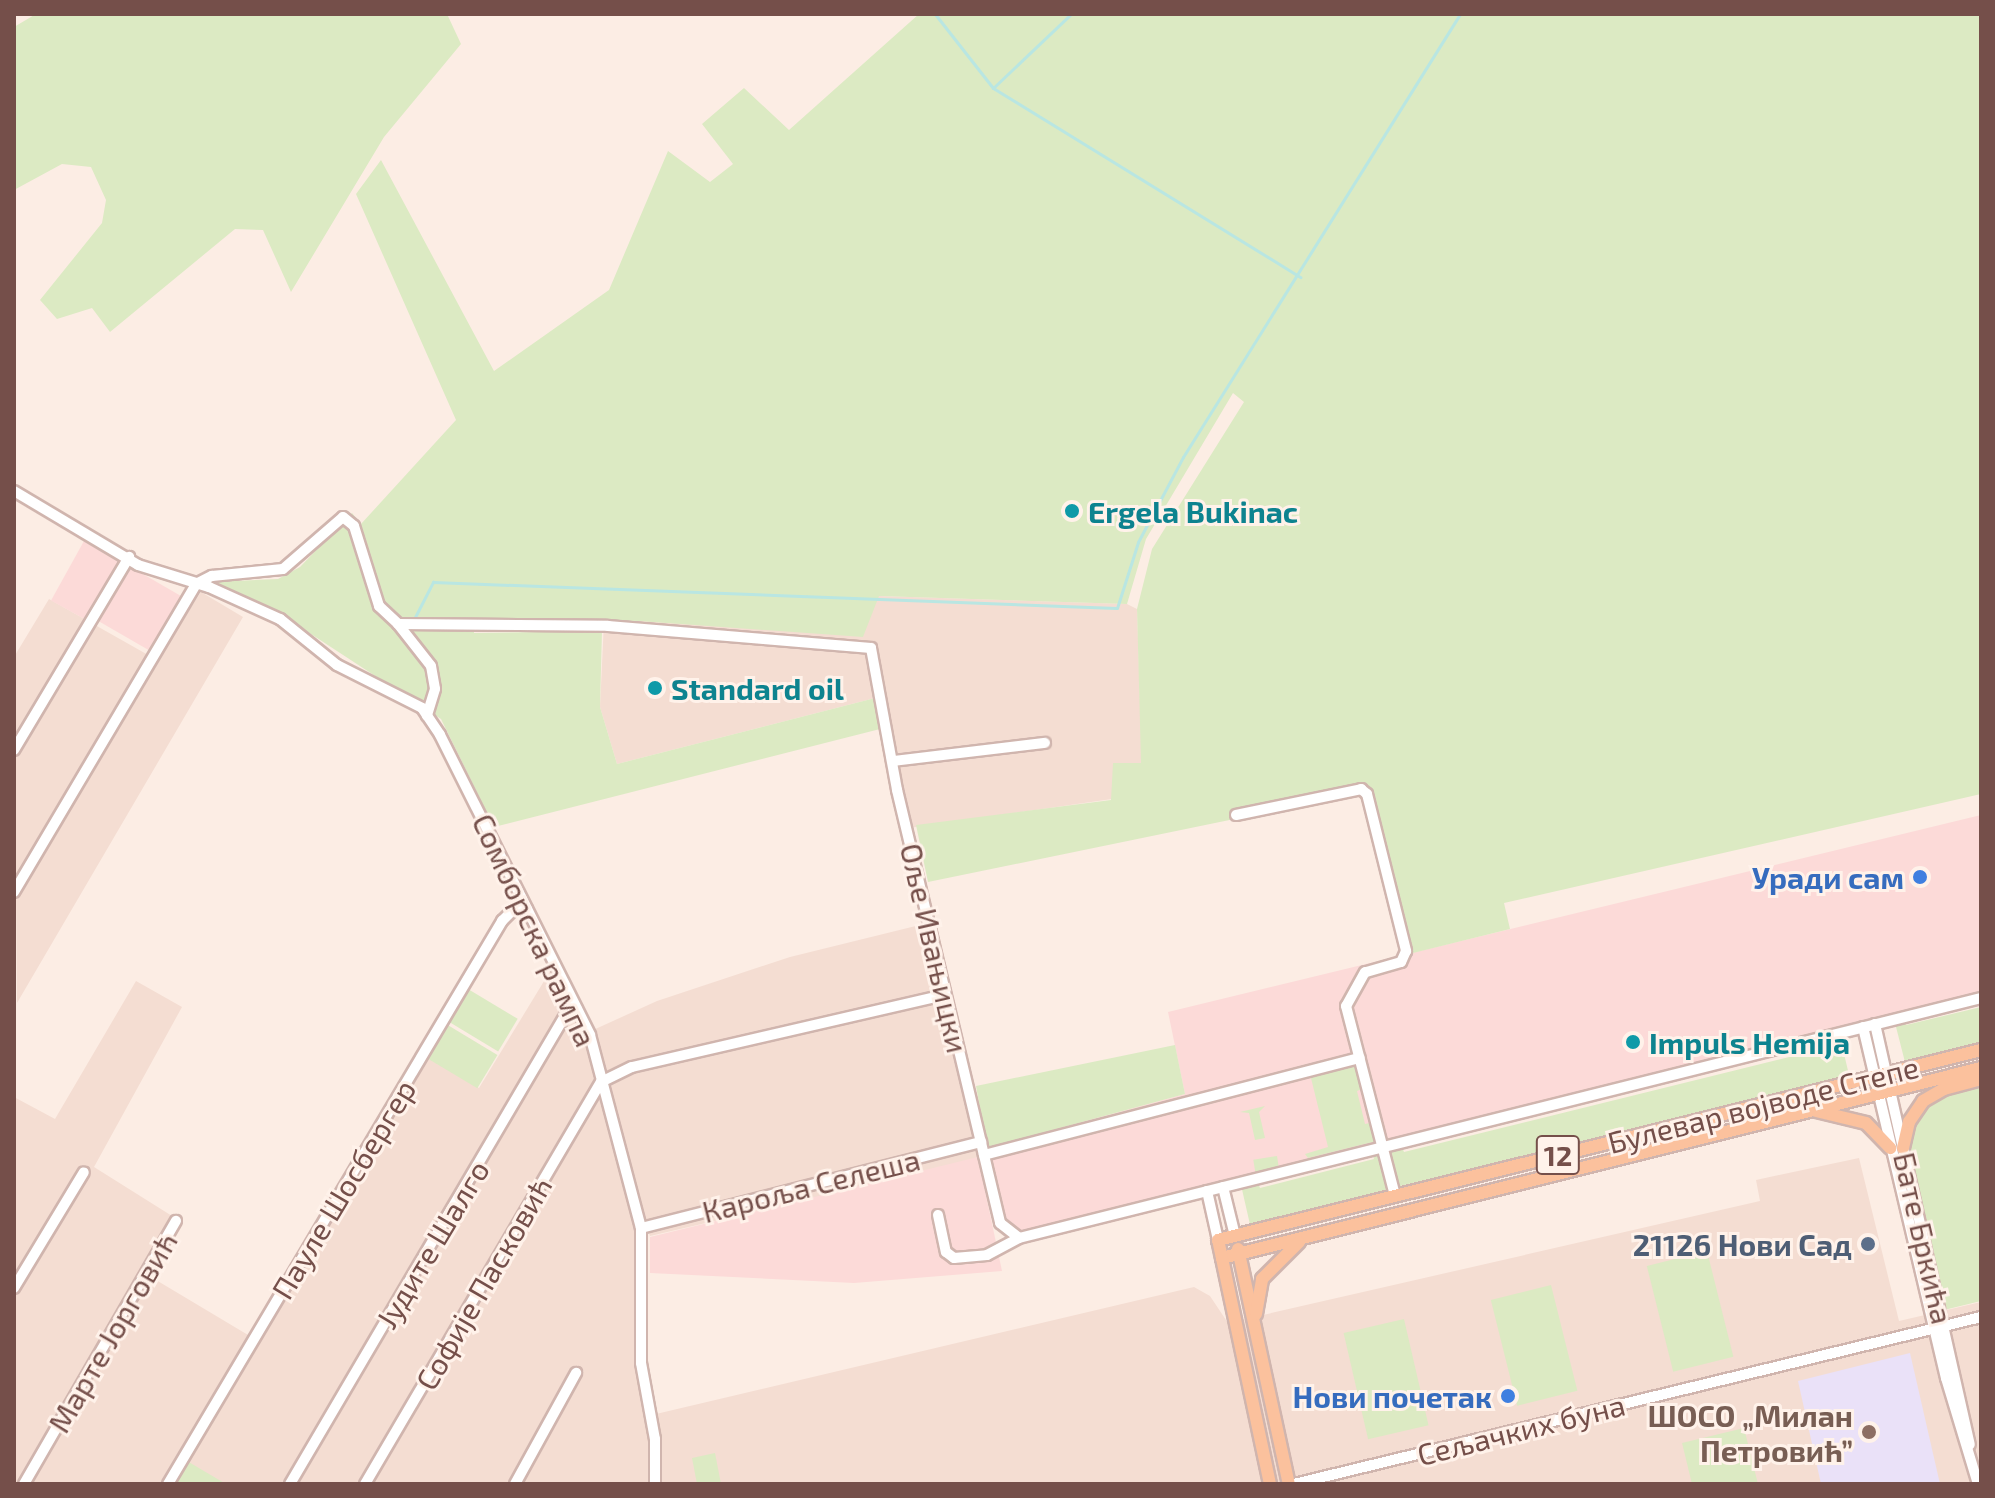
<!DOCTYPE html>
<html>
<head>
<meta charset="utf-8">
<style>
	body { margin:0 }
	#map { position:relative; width:1995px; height:1498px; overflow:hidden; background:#fcede4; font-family:"Exo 2",sans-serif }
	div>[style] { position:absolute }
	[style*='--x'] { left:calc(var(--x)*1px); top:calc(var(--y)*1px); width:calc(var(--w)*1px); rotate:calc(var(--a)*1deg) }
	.residential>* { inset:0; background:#f4ddd2 }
	.commercial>* { inset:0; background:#fcdad8; transform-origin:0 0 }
	.education>* { inset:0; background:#eae1f8 }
	.green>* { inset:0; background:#dceac3; transform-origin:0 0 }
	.stream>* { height:3px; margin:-1.5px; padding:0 1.5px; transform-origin:1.5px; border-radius:1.5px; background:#b9e6e2 }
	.roads { filter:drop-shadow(2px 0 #d0b5ae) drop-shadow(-2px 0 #d0b5ae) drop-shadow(0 2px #d0b5ae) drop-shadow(0 -2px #d0b5ae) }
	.minor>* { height:10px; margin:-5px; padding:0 5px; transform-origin:5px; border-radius:5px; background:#fff }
	.major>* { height:12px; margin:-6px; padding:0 6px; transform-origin:6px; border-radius:6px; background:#fbc19d }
	.dots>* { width:22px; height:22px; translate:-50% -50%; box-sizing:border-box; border:4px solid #fff2ea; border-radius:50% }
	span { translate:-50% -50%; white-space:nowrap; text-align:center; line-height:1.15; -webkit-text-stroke:6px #fff2ea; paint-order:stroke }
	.shield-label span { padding:2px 6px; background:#fff2ea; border:2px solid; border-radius:6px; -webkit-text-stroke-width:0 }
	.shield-label { font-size:28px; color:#754f4a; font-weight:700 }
	.culture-label { font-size:30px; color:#0d838f; font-weight:700 }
	.left { translate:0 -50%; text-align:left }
	.shop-label { font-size:30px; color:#366cbe; font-weight:700 }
	.right { translate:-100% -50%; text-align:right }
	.street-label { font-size:30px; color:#754f4a }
	.service-label { font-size:30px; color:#4e5e75; font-weight:700 }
	.education-label { font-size:30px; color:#785e54; font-weight:700 }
	.frame { position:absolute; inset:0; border:16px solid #754f4a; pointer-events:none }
</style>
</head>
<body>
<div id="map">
	<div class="residential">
		<i style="clip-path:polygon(201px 592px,243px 617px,17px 1003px,14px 657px,49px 599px,157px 660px)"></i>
		<i style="clip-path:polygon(878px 596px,1127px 604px,1137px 609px,1142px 763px,1112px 799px,902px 829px,879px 697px,617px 764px,600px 707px,604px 621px)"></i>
		<i style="clip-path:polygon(936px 921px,989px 1157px,650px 1236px,591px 1031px,657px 1001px,790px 957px)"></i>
		<i style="clip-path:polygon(552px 968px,584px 1026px,636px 1224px,635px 1363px,650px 1441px,650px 1484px,14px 1484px,14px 1097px,55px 1119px,136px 981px,182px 1007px,94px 1167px,180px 1221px,151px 1277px,258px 1341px,426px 1056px,479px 1088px)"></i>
		<i style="clip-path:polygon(1859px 1158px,1899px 1321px,1981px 1302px,1981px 1484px,661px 1484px,656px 1414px,1194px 1287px,1210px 1296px,1228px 1323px,1760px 1201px,1756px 1180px)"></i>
	</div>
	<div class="commercial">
		<i style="left:84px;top:541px;width:43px;height:68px;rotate:29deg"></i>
		<i style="left:129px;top:566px;width:61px;height:63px;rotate:30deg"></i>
		<i style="clip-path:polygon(1981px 815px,1981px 995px,1007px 1238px,987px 1148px,1185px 1094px,1168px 1012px)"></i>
		<i style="clip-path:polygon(978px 1157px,1002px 1271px,854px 1283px,650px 1273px,650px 1237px)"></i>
	</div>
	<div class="education">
		<i style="clip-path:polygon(1910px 1353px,1940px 1484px,1821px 1484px,1798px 1381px)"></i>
	</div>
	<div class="green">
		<i style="clip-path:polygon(36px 14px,447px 14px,461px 44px,384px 137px,291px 292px,263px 230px,235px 229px,110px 332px,92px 308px,57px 319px,40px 300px,102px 223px,106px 200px,91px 167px,62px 164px,14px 190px,14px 27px)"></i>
		<i style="clip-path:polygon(919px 14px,1981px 14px,1981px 794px,1504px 903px,1510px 929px,1409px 954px,1370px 791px,928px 882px,916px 825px,1111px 800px,1113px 763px,1141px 763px,1137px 609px,1152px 549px,1244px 402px,1233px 393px,1146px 539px,1127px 604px,879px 596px,863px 637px,639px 621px,473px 618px,474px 633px,602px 631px,600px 707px,617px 764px,879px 697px,884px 728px,494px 827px,441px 719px,288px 619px,212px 582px,278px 579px,300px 567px,352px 513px,361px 524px,456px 420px,356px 194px,381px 160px,494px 371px,609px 290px,668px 151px,710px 182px,733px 164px,702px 124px,744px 88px,789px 130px)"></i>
		<i style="left:468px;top:989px;width:58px;height:38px;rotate:31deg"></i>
		<i style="clip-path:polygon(1981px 1007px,1981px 1047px,1906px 1066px,1895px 1023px,1904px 1020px,1906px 1025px)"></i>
		<i style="left:446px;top:1024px;width:60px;height:39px;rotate:31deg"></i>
		<i style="clip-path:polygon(1840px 1037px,1850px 1079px,1396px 1187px,1386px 1150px,1401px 1145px,1404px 1152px,1834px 1046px,1832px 1038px)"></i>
		<i style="clip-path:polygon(1175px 1045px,1185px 1094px,987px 1148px,976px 1086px)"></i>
		<i style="clip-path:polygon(1357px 1065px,1365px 1088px,1357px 1091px,1365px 1124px,1374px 1122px,1377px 1141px,1308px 1158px,1305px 1154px,1328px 1147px,1310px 1074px)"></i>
		<i style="clip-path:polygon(1981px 1084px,1981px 1301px,1944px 1310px,1906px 1147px,1927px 1104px)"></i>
		<i style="clip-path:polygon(1265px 1106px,1259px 1112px,1265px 1138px,1255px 1140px,1249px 1113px,1240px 1112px)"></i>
		<i style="clip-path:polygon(1378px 1151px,1388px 1187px,1384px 1196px,1251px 1229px,1241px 1185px,1257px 1181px,1260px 1188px,1374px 1159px,1372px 1152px)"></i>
		<i style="left:1277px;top:1156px;width:13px;height:24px;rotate:81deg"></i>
		<i style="left:1707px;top:1251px;width:109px;height:62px;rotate:76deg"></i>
		<i style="left:1551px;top:1285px;width:109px;height:62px;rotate:76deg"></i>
		<i style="left:1404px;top:1319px;width:109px;height:62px;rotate:77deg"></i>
		<i style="clip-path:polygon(1744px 1428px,1758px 1484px,1692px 1484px,1682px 1443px)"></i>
		<i style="clip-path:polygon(715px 1453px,721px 1484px,697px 1484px,692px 1458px)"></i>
		<i style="clip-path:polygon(187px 1461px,226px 1484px,174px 1484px)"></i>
	</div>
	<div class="stream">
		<i style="--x:935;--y:14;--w:94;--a:51.9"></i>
		<i style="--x:993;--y:88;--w:361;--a:31.6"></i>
		<i style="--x:993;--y:88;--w:108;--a:-43.5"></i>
		<i style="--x:414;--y:619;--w:42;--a:-62.8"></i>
		<i style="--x:433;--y:582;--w:684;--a:2.18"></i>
		<i style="--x:1117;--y:608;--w:69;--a:-72.3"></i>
		<i style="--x:1138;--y:542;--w:96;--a:-62.1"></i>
		<i style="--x:1183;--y:457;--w:522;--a:-57.98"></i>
	</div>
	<div class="roads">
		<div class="minor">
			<i style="--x:14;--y:491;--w:144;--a:30.8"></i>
			<i style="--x:138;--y:565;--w:74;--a:17.2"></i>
			<i style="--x:209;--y:587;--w:78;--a:24.3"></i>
			<i style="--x:280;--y:619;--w:73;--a:38.9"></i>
			<i style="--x:337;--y:665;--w:95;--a:26.8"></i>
			<i style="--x:422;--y:708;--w:32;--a:56"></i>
			<i style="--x:440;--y:735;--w:335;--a:63.4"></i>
			<i style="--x:590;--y:1035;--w:200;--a:75.2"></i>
			<i style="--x:641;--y:1228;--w:135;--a:90"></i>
			<i style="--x:641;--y:1363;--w:77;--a:79.6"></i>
			<i style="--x:655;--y:1439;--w:45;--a:90"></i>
			<i style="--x:398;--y:624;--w:53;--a:51.8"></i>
			<i style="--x:431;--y:666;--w:23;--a:80"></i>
			<i style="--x:435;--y:689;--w:28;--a:107"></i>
			<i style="--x:14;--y:750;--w:225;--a:-59.2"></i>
			<i style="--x:893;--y:761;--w:153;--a:-6.8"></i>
			<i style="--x:1236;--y:815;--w:128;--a:-11.7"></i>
			<i style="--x:1361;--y:789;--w:8;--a:40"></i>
			<i style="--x:1367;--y:794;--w:162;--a:76"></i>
			<i style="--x:1406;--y:951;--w:12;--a:114"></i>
			<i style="--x:1401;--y:962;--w:37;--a:164"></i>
			<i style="--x:1365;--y:972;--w:39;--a:119"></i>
			<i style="--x:1346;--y:1006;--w:196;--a:75.5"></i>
			<i style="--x:14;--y:892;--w:358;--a:-59.4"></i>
			<i style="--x:196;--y:584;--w:18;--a:-27"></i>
			<i style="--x:212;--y:576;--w:71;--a:-5.6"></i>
			<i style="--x:283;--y:569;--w:79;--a:-40.9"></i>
			<i style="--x:343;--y:517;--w:14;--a:39"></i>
			<i style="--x:354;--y:526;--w:84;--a:72.6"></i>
			<i style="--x:379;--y:606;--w:26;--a:43"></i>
			<i style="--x:398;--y:624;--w:210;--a:0.5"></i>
			<i style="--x:608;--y:626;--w:264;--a:4.8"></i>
			<i style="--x:871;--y:648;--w:144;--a:79.6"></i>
			<i style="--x:897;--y:790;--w:445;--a:76.6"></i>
			<i style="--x:1000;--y:1223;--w:24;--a:38"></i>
			<i style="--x:1875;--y:1024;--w:431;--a:77.3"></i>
			<i style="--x:1863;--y:1027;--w:361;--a:76.7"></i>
			<i style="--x:1946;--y:1378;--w:111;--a:73.2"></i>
			<i style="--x:984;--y:1155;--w:388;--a:-14.5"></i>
			<i style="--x:1223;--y:1187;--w:50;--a:76.2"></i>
			<i style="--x:1207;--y:1191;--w:50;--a:77.3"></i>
			<i style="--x:938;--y:1215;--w:38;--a:78"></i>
			<i style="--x:946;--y:1252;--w:10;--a:37"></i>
			<i style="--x:954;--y:1258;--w:33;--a:-5"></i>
			<i style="--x:987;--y:1255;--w:36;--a:-28"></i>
			<i style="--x:1019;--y:1238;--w:991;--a:-14.01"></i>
			<i style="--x:641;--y:1228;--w:351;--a:-14.2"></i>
			<i style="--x:14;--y:1288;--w:135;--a:-58.9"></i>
			<i style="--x:24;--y:1484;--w:304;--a:-60"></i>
			<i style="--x:168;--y:1484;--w:655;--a:-59.32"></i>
			<i style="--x:502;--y:921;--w:16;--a:-45"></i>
			<i style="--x:513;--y:910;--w:14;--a:-4"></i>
			<i style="--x:290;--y:1484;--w:545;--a:-59.58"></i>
			<i style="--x:566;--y:1014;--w:12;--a:-24"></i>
			<i style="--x:365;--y:1484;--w:466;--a:-59.6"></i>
			<i style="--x:601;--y:1082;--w:34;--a:-26"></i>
			<i style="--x:632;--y:1067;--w:321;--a:-13"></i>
			<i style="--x:515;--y:1484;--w:127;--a:-61.2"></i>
			<i style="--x:1294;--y:1484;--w:707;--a:-13.66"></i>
		</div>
		<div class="major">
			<i style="--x:1816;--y:1111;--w:51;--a:13.5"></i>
			<i style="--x:1866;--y:1123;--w:35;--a:46"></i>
			<i style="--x:1903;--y:1148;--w:27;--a:-77"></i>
			<i style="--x:1909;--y:1122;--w:25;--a:-56"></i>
			<i style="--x:1923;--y:1101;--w:24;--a:-30"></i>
			<i style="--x:1944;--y:1089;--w:38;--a:-15"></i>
			<i style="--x:1238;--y:1249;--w:240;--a:77.8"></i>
			<i style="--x:1222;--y:1258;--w:782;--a:-14.05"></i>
			<i style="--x:1256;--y:1314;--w:36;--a:-80"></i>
			<i style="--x:1262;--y:1279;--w:52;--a:-45"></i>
			<i style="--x:1270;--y:1484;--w:249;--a:-102"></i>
			<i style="--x:1218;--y:1240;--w:786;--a:-13.98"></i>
		</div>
	</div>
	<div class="dots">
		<i style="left:1072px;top:511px;background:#0f9aa8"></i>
		<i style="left:655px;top:688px;background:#0f9aa8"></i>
		<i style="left:1920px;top:877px;background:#3f7fe0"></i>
		<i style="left:1633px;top:1042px;background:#0f9aa8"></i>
		<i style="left:1868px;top:1244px;background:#5c6f8a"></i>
		<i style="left:1508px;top:1396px;background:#3f7fe0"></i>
		<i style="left:1869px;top:1432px;background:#8d6e63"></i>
	</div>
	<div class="shield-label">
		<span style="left:1558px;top:1155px">12</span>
	</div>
	<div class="culture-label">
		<span class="left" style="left:1088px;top:511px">Ergela Bukinac</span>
		<span class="left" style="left:671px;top:688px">Standard oil</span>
		<span class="left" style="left:1649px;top:1042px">Impuls Hemija</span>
	</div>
	<div class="shop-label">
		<span class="right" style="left:1904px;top:877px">Уради сам</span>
		<span class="right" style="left:1492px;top:1396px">Нови почетак</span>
	</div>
	<div class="street-label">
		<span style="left:535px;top:930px;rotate:65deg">Сомборска рампа</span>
		<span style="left:935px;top:948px;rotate:77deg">Оље Ивањицки</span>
		<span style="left:1763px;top:1104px;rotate:-14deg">Булевар војводе Степе</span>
		<span style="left:811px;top:1185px;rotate:-14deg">Кароља Селеша</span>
		<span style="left:343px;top:1189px;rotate:-59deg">Пауле Шосбергер</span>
		<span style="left:1924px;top:1238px;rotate:77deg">Бате Бркића</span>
		<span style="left:432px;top:1244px;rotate:-59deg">Јудите Шалго</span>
		<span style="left:483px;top:1283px;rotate:-60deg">Софије Пасковић</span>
		<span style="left:112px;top:1332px;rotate:-60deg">Марте Јорговић</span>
		<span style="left:1521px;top:1429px;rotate:-14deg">Сељачких буна</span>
	</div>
	<div class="service-label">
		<span class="right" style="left:1852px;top:1244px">21126 Нови Сад</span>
	</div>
	<div class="education-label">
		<span class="right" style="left:1853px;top:1432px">ШОСО „Милан<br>Петровић”</span>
	</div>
	<div class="frame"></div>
</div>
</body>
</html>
